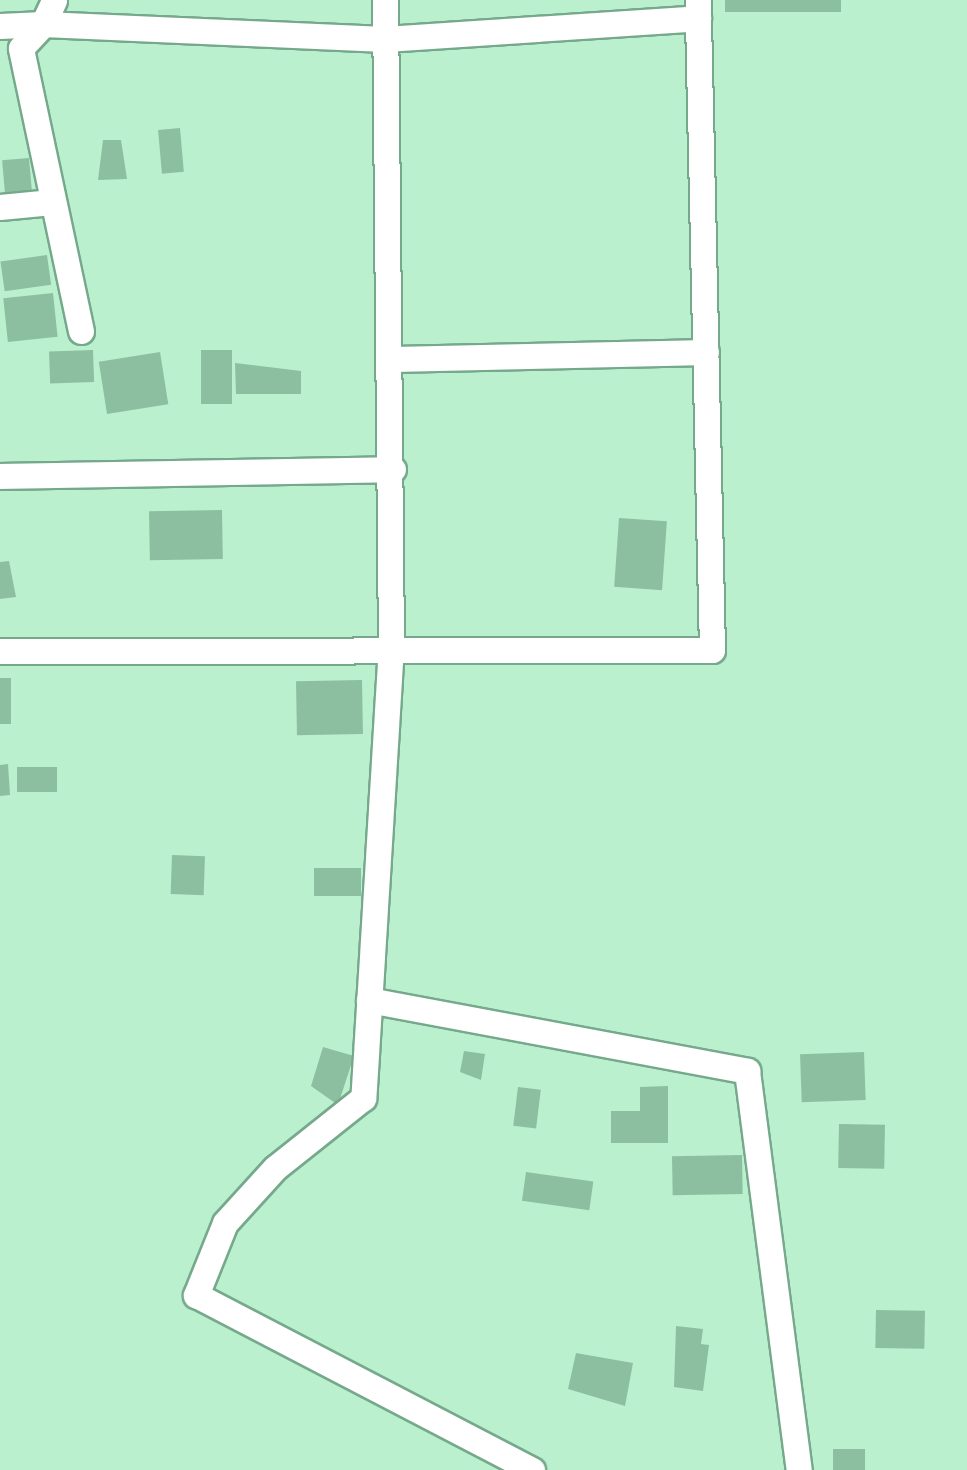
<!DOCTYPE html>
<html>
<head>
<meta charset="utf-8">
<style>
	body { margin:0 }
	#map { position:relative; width:967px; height:1470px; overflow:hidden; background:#bbf0cf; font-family:"IBM Plex Serif",serif }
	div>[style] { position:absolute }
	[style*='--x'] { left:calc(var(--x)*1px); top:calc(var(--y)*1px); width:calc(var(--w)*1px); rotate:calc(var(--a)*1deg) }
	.building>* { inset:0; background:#8cbfa0; transform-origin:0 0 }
	.roads { filter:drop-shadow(2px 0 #76a98b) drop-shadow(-2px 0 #76a98b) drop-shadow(0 2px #76a98b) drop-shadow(0 -2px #76a98b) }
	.street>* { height:25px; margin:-12.5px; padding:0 12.5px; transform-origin:12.5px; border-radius:12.5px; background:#fff }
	span { translate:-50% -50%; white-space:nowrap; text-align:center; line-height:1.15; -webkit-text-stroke:9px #c8fedc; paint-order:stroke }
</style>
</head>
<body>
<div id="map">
	<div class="building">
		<i style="left:725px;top:0;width:116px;height:12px"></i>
		<i style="left:180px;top:128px;width:44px;height:22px;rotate:85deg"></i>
		<i style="clip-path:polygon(103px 140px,121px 140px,127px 179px,98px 180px)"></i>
		<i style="left:29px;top:158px;width:35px;height:27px;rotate:85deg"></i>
		<i style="left:47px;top:255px;width:30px;height:47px;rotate:82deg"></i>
		<i style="left:53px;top:293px;width:44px;height:50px;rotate:84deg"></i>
		<i style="left:93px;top:350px;width:32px;height:44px;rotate:88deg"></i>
		<i style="left:201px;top:350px;width:31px;height:54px"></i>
		<i style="left:160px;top:352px;width:53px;height:62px;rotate:81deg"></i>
		<i style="clip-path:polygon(235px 363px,301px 371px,301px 394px,236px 394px)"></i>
		<i style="left:222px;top:510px;width:49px;height:73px;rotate:89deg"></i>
		<i style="left:619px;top:518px;width:48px;height:69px;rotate:4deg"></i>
		<i style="clip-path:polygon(9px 561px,16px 597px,0 599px,0 562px)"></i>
		<i style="left:11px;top:678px;width:46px;height:11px;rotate:90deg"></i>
		<i style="left:362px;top:680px;width:54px;height:66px;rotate:89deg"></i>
		<i style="clip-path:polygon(8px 764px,10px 795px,0 796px,0 765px)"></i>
		<i style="left:17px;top:767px;width:40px;height:25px"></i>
		<i style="left:172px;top:855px;width:33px;height:39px;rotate:2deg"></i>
		<i style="left:314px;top:868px;width:47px;height:28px"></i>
		<i style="clip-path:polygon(323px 1047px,354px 1056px,338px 1105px,311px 1086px)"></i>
		<i style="clip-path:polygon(464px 1051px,485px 1054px,481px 1080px,460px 1072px)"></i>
		<i style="left:864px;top:1052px;width:48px;height:64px;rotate:88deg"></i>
		<i style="clip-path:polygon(668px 1086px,668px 1143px,611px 1143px,611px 1111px,640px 1111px,640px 1087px)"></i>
		<i style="left:518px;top:1087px;width:23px;height:39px;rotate:7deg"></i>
		<i style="left:839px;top:1124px;width:46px;height:44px;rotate:1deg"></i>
		<i style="left:742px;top:1155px;width:39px;height:70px;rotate:89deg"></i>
		<i style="left:526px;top:1172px;width:68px;height:29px;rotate:8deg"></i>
		<i style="left:876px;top:1310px;width:49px;height:38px;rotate:1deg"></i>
		<i style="clip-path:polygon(676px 1326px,703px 1329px,701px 1344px,709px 1345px,703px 1391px,674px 1387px)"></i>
		<i style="clip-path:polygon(576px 1353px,633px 1363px,625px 1406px,568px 1389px)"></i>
		<i style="left:833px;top:1449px;width:32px;height:21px"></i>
	</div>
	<div class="roads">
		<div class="street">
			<i style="--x:385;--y:0;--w:646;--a:89.47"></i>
			<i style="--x:391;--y:646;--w:453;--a:93.5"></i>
			<i style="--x:363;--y:1098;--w:112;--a:141.5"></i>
			<i style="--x:275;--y:1168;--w:74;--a:132.3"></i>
			<i style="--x:225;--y:1223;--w:78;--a:111.9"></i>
			<i style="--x:196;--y:1295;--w:379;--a:27.5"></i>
			<i style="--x:0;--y:26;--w:43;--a:-2.7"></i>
			<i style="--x:43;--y:24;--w:26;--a:-65"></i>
			<i style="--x:0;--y:207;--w:52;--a:-5.5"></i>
			<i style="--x:81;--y:331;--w:289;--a:-102"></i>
			<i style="--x:21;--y:48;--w:33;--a:-47"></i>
			<i style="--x:43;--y:24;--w:342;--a:2.5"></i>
			<i style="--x:385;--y:39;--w:314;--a:-3.8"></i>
			<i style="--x:698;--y:18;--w:18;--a:-90"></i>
			<i style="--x:394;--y:359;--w:312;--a:-1.3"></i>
			<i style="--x:0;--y:476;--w:393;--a:-1"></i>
			<i style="--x:0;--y:651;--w:712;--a:-0.08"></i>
			<i style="--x:712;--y:650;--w:632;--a:-91.27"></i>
			<i style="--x:369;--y:1000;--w:385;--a:10.6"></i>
			<i style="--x:747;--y:1071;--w:402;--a:82.6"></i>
		</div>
	</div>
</div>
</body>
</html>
